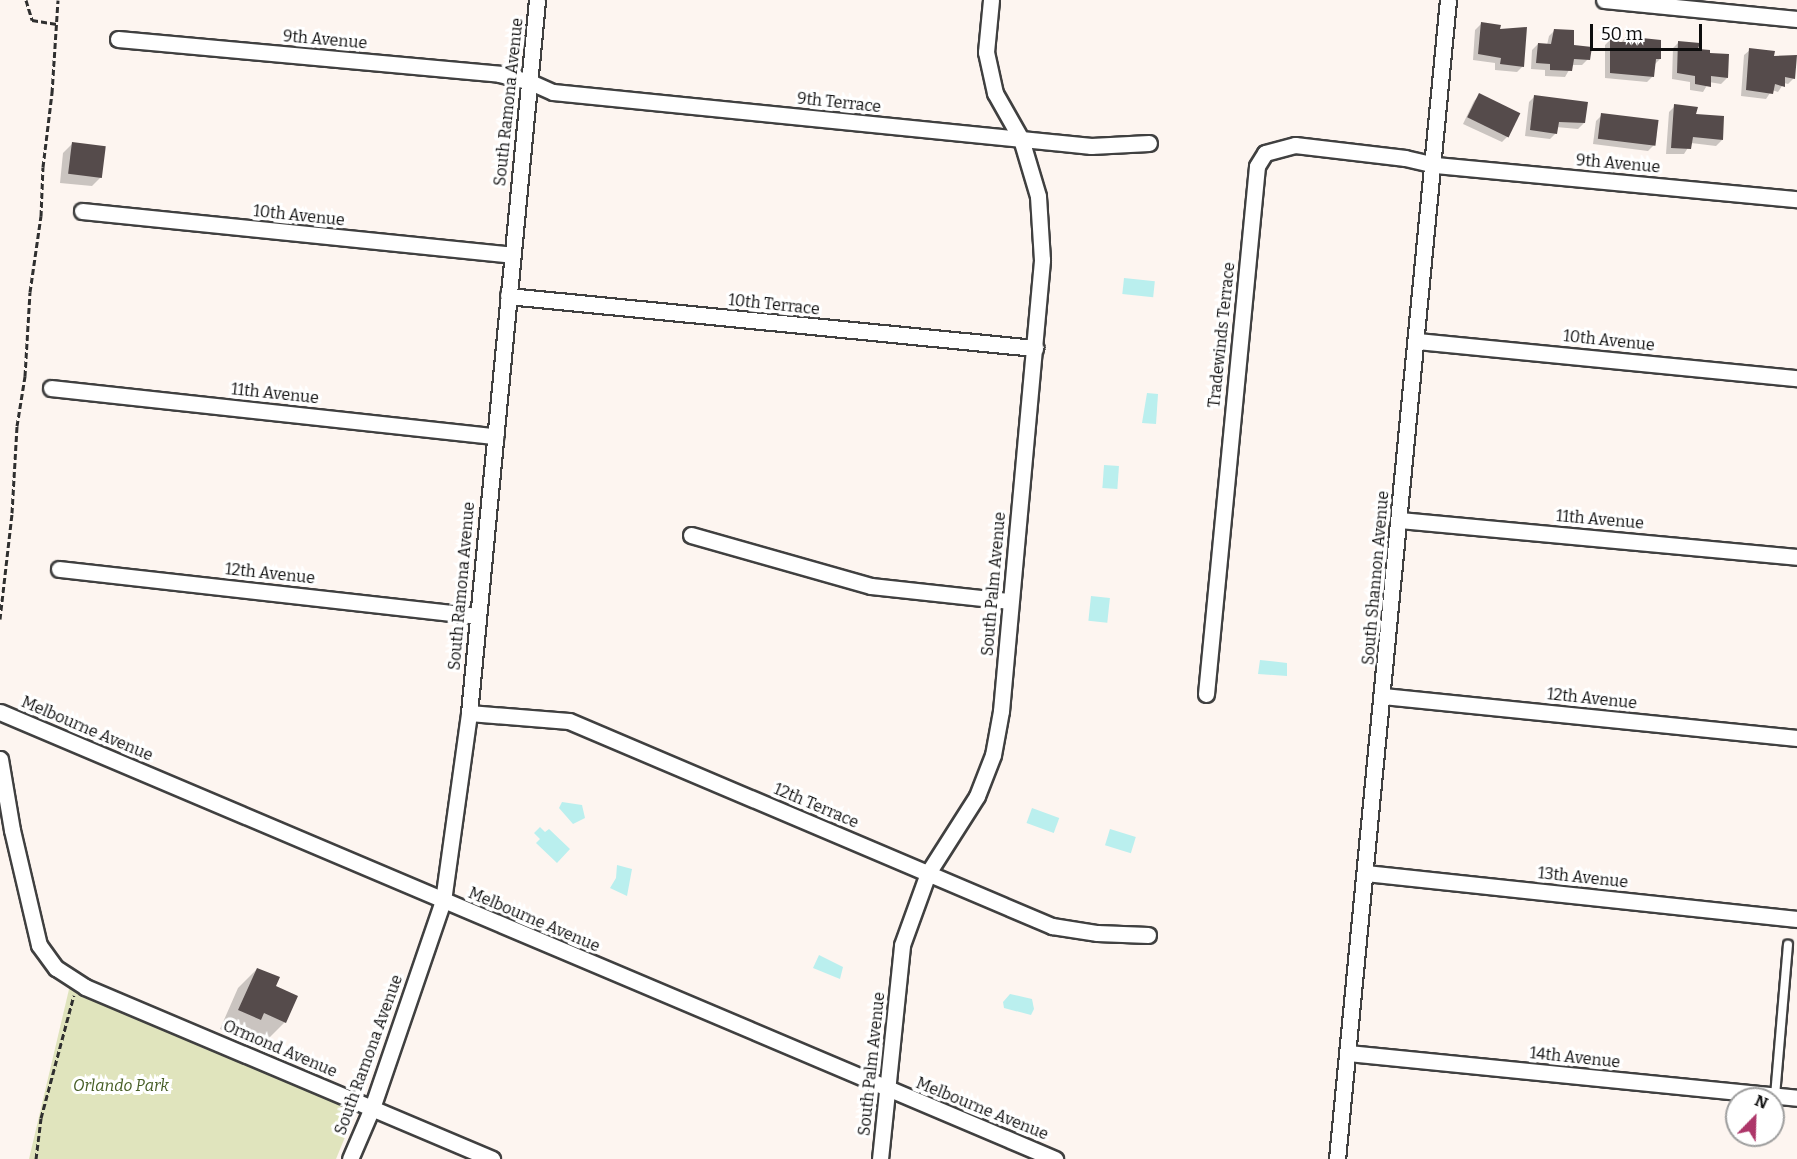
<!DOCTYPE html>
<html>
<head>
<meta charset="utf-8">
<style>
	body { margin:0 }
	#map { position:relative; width:1797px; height:1159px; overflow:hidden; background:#fdf5f0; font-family:Bitter,serif }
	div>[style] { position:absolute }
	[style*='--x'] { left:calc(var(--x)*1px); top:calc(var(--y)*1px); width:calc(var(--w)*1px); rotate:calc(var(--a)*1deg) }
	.green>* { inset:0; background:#e0e4bd }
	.water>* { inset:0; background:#baefee; transform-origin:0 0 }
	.shadow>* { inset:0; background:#0003 }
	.building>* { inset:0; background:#554b4b; transform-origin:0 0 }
	.path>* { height:3px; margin-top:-1.5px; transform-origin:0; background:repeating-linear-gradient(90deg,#2f2f2f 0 6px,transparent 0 9px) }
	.roads { filter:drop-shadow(2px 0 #404040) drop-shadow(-2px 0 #404040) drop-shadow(0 2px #404040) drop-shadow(0 -2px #404040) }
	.service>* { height:8px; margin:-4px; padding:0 4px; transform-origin:4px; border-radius:4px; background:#fff }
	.minor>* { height:15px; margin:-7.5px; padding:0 7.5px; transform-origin:7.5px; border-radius:7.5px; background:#fff }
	span { translate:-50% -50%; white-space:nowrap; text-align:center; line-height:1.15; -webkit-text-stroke:6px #fff; paint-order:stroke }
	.street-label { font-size:16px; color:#0d0d0d }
	.park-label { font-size:16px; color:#465d25; font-style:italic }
	.north { position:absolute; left:1725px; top:1087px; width:60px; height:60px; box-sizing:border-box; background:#fff; border:2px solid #9e9e9e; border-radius:50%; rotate:23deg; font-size:16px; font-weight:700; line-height:24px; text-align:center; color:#0d0d0d }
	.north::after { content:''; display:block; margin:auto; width:21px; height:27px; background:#ad3669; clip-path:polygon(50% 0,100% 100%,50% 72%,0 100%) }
	.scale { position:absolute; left:1590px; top:24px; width:112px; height:27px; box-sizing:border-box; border:3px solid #0d0d0d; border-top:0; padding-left:8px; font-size:18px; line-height:21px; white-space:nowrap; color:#0d0d0d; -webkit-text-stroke:4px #fff; paint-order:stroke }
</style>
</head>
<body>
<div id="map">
	<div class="green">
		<i style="clip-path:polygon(70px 985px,337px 1097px,349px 1112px,350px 1125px,336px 1159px,29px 1159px)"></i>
	</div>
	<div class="water">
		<i style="left:1124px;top:278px;width:31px;height:16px;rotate:6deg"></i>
		<i style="clip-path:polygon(1147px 393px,1158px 394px,1156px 424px,1142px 423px)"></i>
		<i style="left:1104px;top:465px;width:15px;height:23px;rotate:4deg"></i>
		<i style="left:1091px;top:596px;width:19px;height:25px;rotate:6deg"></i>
		<i style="clip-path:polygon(1260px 660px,1287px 663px,1287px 676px,1258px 674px)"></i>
		<i style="clip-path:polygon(562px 802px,582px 805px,585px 818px,573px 824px,559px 808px)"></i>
		<i style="left:1032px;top:808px;width:29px;height:16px;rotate:20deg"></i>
		<i style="clip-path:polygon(540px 827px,545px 832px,549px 829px,570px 849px,557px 863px,536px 843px,540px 839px,534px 833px)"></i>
		<i style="left:1110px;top:829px;width:27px;height:17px;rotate:17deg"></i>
		<i style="clip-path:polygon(617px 865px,632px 869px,627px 896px,610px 888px,616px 878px)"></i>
		<i style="clip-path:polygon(819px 955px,843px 967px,840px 979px,813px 968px)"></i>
		<i style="clip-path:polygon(1010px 994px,1032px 999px,1034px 1009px,1031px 1015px,1004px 1008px,1003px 1002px)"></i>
	</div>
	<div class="shadow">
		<i style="clip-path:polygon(1481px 24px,1499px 31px,1523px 66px,1517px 72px,1495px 70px,1495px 63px,1473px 60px,1475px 30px)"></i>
		<i style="clip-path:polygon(1555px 30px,1588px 59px,1582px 65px,1572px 65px,1565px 77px,1545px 76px,1545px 70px,1531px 69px,1532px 50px,1538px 44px,1547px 45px,1549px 36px)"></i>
		<i style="clip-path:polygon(1625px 38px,1633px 44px,1638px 44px,1642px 40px,1660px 59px,1654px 65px,1653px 76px,1647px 82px,1605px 78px,1605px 45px,1611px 39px,1618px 46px)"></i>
		<i style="clip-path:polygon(1679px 42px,1696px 50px,1727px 78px,1721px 84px,1709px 82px,1703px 92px,1690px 90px,1690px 82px,1672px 79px,1673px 48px)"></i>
		<i style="clip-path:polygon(1750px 50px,1773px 58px,1794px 78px,1788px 84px,1784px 83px,1778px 92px,1772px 90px,1766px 99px,1741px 96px,1744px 55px)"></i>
		<i style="clip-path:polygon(1480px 95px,1508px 136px,1502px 142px,1463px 124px,1474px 101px)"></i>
		<i style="clip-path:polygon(1535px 96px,1584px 123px,1578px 129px,1556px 127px,1556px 133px,1550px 139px,1525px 136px,1529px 102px)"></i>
		<i style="clip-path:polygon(1675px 106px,1694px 115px,1722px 140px,1716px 146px,1691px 143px,1684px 154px,1666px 154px,1669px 112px)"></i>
		<i style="clip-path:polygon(1602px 115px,1654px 145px,1648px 151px,1593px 144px,1596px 121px)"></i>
		<i style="clip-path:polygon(72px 144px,102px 176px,92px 186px,60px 183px,63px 153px)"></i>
		<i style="clip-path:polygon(257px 969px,274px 986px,285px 1022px,266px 1041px,246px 1033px,241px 1038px,220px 1029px,238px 988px)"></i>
	</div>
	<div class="building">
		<i style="clip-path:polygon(1481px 22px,1501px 25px,1500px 29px,1527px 27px,1524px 67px,1500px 64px,1501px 58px,1478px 54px)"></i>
		<i style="clip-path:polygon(1554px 29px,1574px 30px,1574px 45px,1592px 47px,1590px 60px,1574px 59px,1572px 71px,1550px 70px,1550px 64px,1536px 63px,1538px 43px,1551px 44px)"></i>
		<i style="clip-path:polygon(1610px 37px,1620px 38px,1619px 42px,1625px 42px,1625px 37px,1634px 37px,1634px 42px,1640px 43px,1642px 38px,1661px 40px,1661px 59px,1656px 59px,1654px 77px,1610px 73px)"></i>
		<i style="clip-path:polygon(1678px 41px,1700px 43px,1698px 49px,1710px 50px,1710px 53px,1729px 54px,1728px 78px,1711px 76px,1711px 87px,1695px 84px,1695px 76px,1677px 73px)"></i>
		<i style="clip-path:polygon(1749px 48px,1775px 51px,1774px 56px,1797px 55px,1795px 79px,1785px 77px,1785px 87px,1775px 84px,1773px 94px,1746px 90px)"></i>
		<i style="left:1479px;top:93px;width:46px;height:27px;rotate:26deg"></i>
		<i style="clip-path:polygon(1534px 95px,1588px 102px,1585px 123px,1559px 122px,1557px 134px,1530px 130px)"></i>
		<i style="clip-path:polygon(1674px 104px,1698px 107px,1696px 114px,1724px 116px,1723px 140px,1693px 137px,1691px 149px,1671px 148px)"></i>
		<i style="left:1601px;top:113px;width:58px;height:26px;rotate:7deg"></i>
		<i style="left:72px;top:142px;width:34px;height:32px;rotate:7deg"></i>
		<i style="clip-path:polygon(257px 968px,280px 977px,276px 986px,298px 996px,286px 1023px,264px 1013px,261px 1020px,238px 1010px)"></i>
	</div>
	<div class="path">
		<i style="--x:26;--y:0;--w:21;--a:73"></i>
		<i style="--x:32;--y:20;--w:25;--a:9"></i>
		<i style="--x:0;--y:619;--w:107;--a:-83.5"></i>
		<i style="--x:12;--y:513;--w:87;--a:-86.7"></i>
		<i style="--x:17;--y:426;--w:51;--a:-80.9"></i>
		<i style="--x:25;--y:376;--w:84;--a:-86.6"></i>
		<i style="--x:30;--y:292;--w:77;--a:-81.8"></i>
		<i style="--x:41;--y:216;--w:49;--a:-87.7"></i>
		<i style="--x:43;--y:167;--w:75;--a:-83.1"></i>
		<i style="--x:52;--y:93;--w:93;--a:-86.3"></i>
		<i style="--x:36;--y:1159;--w:41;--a:-83"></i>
		<i style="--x:41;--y:1118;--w:127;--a:-75"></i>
	</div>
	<div class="roads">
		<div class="service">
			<i style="--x:1775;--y:1096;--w:152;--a:-85.1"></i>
		</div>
		<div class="minor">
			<i style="--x:1604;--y:0;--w:194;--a:5.6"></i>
			<i style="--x:118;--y:39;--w:383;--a:5.2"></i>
			<i style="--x:499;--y:74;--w:30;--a:14"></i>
			<i style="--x:528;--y:81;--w:27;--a:24"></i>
			<i style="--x:553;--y:92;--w:541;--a:5.73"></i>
			<i style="--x:1091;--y:146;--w:58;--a:-3"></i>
			<i style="--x:82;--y:211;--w:432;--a:5.8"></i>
			<i style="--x:508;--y:296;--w:530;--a:5.64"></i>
			<i style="--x:1417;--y:341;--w:382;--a:5.6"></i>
			<i style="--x:51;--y:388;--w:447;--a:6.2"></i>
			<i style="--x:1399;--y:520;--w:400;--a:5.3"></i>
			<i style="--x:691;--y:535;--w:187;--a:15.8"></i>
			<i style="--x:871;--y:586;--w:140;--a:6.2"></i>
			<i style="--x:59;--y:569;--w:421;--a:6.4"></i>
			<i style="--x:1206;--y:694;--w:530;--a:-84.48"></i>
			<i style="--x:1257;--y:166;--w:15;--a:-58"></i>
			<i style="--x:1265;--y:153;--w:31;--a:-15"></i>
			<i style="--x:1295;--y:145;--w:111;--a:6.7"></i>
			<i style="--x:1405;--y:158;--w:31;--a:13"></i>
			<i style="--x:1435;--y:165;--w:364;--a:5.4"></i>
			<i style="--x:1383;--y:696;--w:416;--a:5.8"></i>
			<i style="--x:0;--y:712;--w:1146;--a:22.96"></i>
			<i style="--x:469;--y:713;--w:100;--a:4.6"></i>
			<i style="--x:569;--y:721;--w:525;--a:23"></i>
			<i style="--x:1052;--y:926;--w:46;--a:8.8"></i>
			<i style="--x:1097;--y:933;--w:51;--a:2.2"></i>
			<i style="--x:0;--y:759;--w:72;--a:80.4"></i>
			<i style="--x:12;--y:830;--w:118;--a:76.8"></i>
			<i style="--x:39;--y:945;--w:29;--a:54"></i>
			<i style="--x:56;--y:968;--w:35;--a:33"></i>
			<i style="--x:85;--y:987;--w:442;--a:22.9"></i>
			<i style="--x:1366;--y:873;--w:433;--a:6.1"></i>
			<i style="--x:1348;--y:1053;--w:451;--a:5.7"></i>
			<i style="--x:350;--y:1159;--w:56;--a:-66.7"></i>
			<i style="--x:372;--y:1108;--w:219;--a:-71.1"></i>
			<i style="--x:443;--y:901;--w:190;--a:-82.1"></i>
			<i style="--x:469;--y:713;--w:716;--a:-84.55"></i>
			<i style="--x:880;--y:1159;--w:215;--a:-84.1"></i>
			<i style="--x:902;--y:945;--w:77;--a:-70.1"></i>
			<i style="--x:928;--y:873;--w:91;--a:-57.5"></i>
			<i style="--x:977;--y:796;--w:44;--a:-68.7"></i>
			<i style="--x:993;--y:755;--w:45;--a:-79.7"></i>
			<i style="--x:1001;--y:711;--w:453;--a:-84.8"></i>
			<i style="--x:1042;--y:260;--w:64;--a:-93.6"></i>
			<i style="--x:1038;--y:196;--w:59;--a:-106.6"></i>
			<i style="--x:1021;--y:139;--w:53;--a:-119.5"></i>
			<i style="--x:995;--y:93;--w:42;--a:-102.4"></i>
			<i style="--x:986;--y:52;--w:52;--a:-84.5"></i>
			<i style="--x:1337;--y:1159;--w:1164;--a:-84.53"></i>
		</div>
	</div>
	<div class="street-label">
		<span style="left:325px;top:40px;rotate:5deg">9th Avenue</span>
		<span style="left:509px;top:102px;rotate:-84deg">South Ramona Avenue</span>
		<span style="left:839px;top:103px;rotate:6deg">9th Terrace</span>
		<span style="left:1618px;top:164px;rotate:5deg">9th Avenue</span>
		<span style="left:299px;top:216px;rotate:6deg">10th Avenue</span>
		<span style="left:774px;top:305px;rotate:6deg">10th Terrace</span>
		<span style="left:1222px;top:335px;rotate:-84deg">Tradewinds Terrace</span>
		<span style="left:1609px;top:341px;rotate:6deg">10th Avenue</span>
		<span style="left:275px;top:394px;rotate:6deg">11th Avenue</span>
		<span style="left:1600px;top:520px;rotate:5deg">11th Avenue</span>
		<span style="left:270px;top:574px;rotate:6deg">12th Avenue</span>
		<span style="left:1376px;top:578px;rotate:-85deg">South Shannon Avenue</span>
		<span style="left:994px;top:584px;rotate:-85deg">South Palm Avenue</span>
		<span style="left:462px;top:586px;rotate:-85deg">South Ramona Avenue</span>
		<span style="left:1592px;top:699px;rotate:6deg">12th Avenue</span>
		<span style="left:87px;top:729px;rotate:23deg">Melbourne Avenue</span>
		<span style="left:816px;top:806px;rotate:23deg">12th Terrace</span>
		<span style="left:1583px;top:878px;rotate:6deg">13th Avenue</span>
		<span style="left:534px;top:920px;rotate:23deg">Melbourne Avenue</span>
		<span style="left:280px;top:1049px;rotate:23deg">Ormond Avenue</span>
		<span style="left:369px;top:1055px;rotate:-70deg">South Ramona Avenue</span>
		<span style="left:1575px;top:1058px;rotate:6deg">14th Avenue</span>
		<span style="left:872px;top:1064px;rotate:-84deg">South Palm Avenue</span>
		<span style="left:982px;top:1109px;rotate:22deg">Melbourne Avenue</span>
	</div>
	<div class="park-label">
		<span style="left:121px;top:1086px">Orlando Park</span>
	</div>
	<div class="north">N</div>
	<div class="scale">50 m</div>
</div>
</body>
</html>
